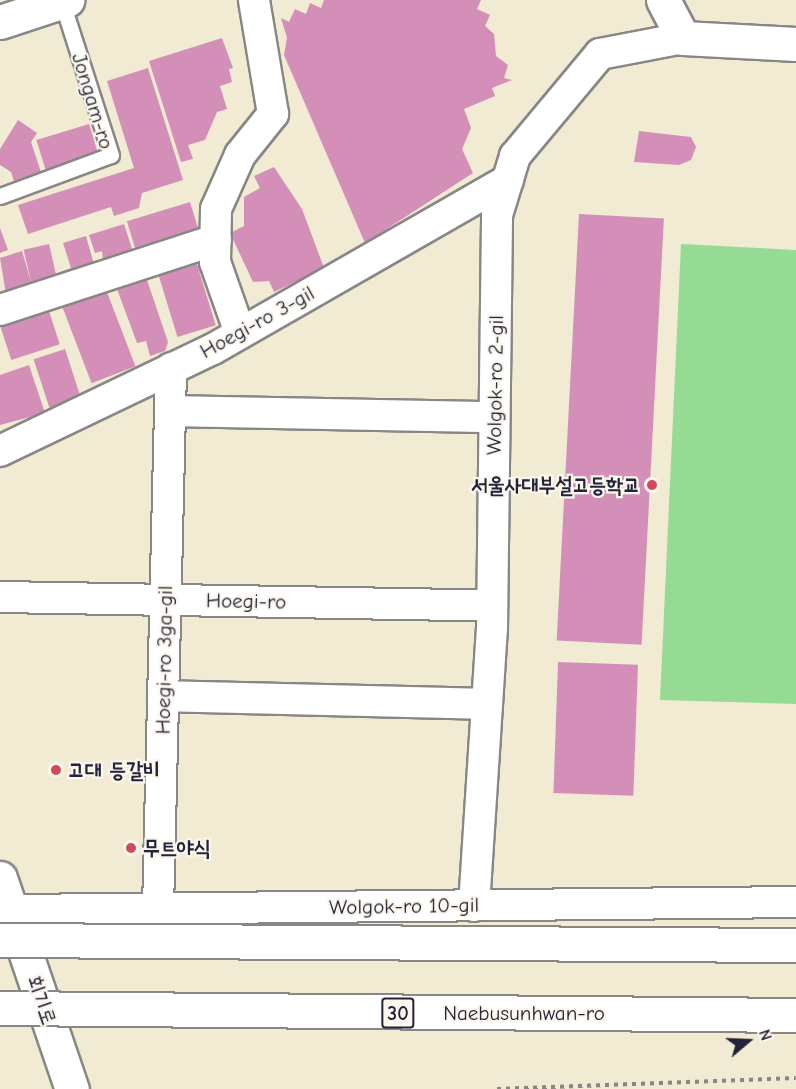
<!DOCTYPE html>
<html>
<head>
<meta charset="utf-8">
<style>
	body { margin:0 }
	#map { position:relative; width:796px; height:1089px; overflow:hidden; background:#f0ebd2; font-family:"Comic Neue","Poor Story",sans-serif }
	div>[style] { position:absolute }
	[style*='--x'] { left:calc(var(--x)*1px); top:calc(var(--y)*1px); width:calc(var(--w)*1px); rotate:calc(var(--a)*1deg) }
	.green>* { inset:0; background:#96db93 }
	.pier>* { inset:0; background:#f0ebd2; transform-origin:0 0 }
	.building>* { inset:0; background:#d48fb9; transform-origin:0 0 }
	.path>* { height:4px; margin-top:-2px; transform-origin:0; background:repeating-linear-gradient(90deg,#898686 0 4.5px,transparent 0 9px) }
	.roads { filter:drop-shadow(2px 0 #898686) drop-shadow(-2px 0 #898686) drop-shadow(0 2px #898686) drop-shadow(0 -2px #898686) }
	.lane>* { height:15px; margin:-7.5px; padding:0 7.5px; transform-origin:7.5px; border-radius:7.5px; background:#fff }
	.street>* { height:30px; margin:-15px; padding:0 15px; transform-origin:15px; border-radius:15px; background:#fff }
	.secondary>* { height:33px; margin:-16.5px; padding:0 16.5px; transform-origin:16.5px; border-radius:16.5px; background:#fff }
	.primary>* { height:33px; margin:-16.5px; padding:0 16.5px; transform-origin:16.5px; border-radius:16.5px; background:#fff }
	.bridges { filter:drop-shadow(2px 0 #898686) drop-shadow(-2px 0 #898686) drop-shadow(0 2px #898686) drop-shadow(0 -2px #898686) }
	.highway-bridge>* { height:33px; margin:-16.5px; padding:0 16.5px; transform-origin:16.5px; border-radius:16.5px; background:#fff }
	.dots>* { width:16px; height:16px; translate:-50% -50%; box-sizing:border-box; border:3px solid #fbf7ec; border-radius:50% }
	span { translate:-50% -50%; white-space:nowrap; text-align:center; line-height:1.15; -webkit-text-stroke:4.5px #fbf7ec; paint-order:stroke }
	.shield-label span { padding:2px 4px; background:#fbf7ec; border:2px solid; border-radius:4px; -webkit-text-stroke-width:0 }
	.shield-label { font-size:20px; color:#22223b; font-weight:700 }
	.street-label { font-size:21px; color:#22223b }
	.poi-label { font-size:21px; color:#22223b; font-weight:700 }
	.right { translate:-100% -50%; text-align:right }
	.left { translate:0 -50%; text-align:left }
	.north { position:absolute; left:718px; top:1011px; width:60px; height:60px; -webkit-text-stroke:4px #fbf7ec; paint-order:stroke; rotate:71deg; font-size:16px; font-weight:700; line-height:24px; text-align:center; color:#22223b }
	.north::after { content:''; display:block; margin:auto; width:21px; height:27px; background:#22223b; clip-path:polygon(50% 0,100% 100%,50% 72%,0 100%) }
</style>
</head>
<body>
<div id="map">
	<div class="green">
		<i style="clip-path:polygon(681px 244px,796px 250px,796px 704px,660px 700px)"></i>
	</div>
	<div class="pier">
		<i style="left:0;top:972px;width:796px;height:36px"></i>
	</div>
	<div class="building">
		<i style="clip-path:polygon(324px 0,481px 0,477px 9px,490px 15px,485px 26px,494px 34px,496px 56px,508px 65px,504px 78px,512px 80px,492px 88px,495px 96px,464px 109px,471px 128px,462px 149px,473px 173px,365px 243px,284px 55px,287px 38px,281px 18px,289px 22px,295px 9px,306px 14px,310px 3px,321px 8px)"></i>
		<i style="clip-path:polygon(222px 38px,233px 68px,229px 69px,232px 82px,220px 86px,227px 109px,217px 112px,205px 140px,188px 145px,193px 159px,181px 162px,149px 61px)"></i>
		<i style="clip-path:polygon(148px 68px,183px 180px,142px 193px,139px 208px,114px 216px,111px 207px,28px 234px,18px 205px,134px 168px,107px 81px)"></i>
		<i style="clip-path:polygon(18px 120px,37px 133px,31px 142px,43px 178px,16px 187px,11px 172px,0 165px,0 149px)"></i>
		<i style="left:89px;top:124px;width:34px;height:55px;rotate:73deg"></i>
		<i style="clip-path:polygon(639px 131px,691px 137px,696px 147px,691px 160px,679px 165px,634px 162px)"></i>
		<i style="clip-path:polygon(274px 167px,302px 209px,324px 268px,274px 292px,269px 281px,253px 282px,230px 233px,244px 226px,244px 197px,260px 188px,254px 176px)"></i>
		<i style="left:190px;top:202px;width:34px;height:66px;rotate:73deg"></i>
		<i style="left:579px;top:214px;width:85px;height:427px;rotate:3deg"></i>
		<i style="clip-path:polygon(124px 224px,136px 261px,104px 271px,102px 251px,95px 253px,89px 235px)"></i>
		<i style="clip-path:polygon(0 228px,8px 250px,0 253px)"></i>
		<i style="clip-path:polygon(86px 236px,97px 275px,62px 285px,58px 273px,71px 268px,63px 243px)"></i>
		<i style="left:49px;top:244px;width:43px;height:26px;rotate:77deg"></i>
		<i style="clip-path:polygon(22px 251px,34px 292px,7px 300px,0 258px)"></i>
		<i style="left:197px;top:264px;width:64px;height:40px;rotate:73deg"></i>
		<i style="clip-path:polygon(147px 280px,168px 342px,165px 351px,150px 356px,146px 341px,137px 343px,117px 289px)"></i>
		<i style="left:105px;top:287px;width:85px;height:47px;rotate:69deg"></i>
		<i style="left:48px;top:308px;width:38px;height:51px;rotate:72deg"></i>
		<i style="left:65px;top:349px;width:51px;height:33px;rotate:72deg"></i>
		<i style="clip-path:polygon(29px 365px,45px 413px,0 425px,0 375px)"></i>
		<i style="left:558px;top:662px;width:80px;height:131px;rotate:2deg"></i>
	</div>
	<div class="path">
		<i style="--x:497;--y:1089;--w:299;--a:-2.1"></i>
	</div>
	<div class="roads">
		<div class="lane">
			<i style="--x:0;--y:196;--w:118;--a:-20.3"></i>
			<i style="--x:111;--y:155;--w:161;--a:-107.8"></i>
		</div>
		<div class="street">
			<i style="--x:0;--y:310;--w:227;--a:-18"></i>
			<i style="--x:240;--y:333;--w:75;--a:-109.4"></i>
			<i style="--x:215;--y:262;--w:53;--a:-88.9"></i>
			<i style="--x:216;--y:209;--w:59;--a:-66"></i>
			<i style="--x:240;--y:155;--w:53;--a:-51.2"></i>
			<i style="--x:273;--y:114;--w:116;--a:-99.5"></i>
			<i style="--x:170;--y:411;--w:324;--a:1.1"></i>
			<i style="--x:0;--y:451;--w:236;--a:-25.6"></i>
			<i style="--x:213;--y:349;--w:340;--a:-29.8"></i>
			<i style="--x:0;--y:597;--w:492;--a:1"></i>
			<i style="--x:163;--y:696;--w:324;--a:1.4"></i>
			<i style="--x:474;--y:906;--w:278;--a:-86.3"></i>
			<i style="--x:492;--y:629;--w:414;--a:-89.3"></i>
			<i style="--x:497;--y:215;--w:62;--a:-73"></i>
			<i style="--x:515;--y:156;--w:133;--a:-50.2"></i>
			<i style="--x:600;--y:54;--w:85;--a:-10.9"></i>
			<i style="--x:158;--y:909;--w:541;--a:-88.62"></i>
			<i style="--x:12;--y:910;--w:784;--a:-0.58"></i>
		</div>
		<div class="secondary">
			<i style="--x:0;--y:878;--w:223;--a:71.2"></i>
		</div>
		<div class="primary">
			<i style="--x:663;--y:0;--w:43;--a:62.2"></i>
			<i style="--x:683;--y:38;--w:113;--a:3"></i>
			<i style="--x:0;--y:22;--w:71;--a:-18.2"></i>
		</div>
	</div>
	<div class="bridges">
		<div class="highway-bridge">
			<i style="--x:0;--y:940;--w:796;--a:0.36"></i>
			<i style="--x:0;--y:1008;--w:796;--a:0.5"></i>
		</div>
	</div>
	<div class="dots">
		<i style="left:652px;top:485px;background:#d1495b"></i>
		<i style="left:56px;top:770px;background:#d1495b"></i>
		<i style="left:131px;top:848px;background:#d1495b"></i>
	</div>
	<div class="shield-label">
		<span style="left:398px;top:1013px">30</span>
	</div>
	<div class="street-label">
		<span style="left:93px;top:101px;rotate:73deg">Jongam-ro</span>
		<span style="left:257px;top:322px;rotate:-29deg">Hoegi-ro 3-gil</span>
		<span style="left:495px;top:385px;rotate:-89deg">Wolgok-ro 2-gil</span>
		<span style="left:246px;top:601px;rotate:1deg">Hoegi-ro</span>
		<span style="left:164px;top:660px;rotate:-89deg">Hoegi-ro 3ga-gil</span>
		<span style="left:404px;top:906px;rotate:-1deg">Wolgok-ro 10-gil</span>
		<span style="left:42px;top:1000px;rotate:71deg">회기로</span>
		<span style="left:524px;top:1013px">Naebusunhwan-ro</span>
	</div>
	<div class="poi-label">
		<span class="right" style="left:640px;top:485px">서울사대부설고등학교</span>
		<span class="left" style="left:68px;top:770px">고대 등갈비</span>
		<span class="left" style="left:143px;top:848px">무트야식</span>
	</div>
	<div class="north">N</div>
</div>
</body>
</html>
